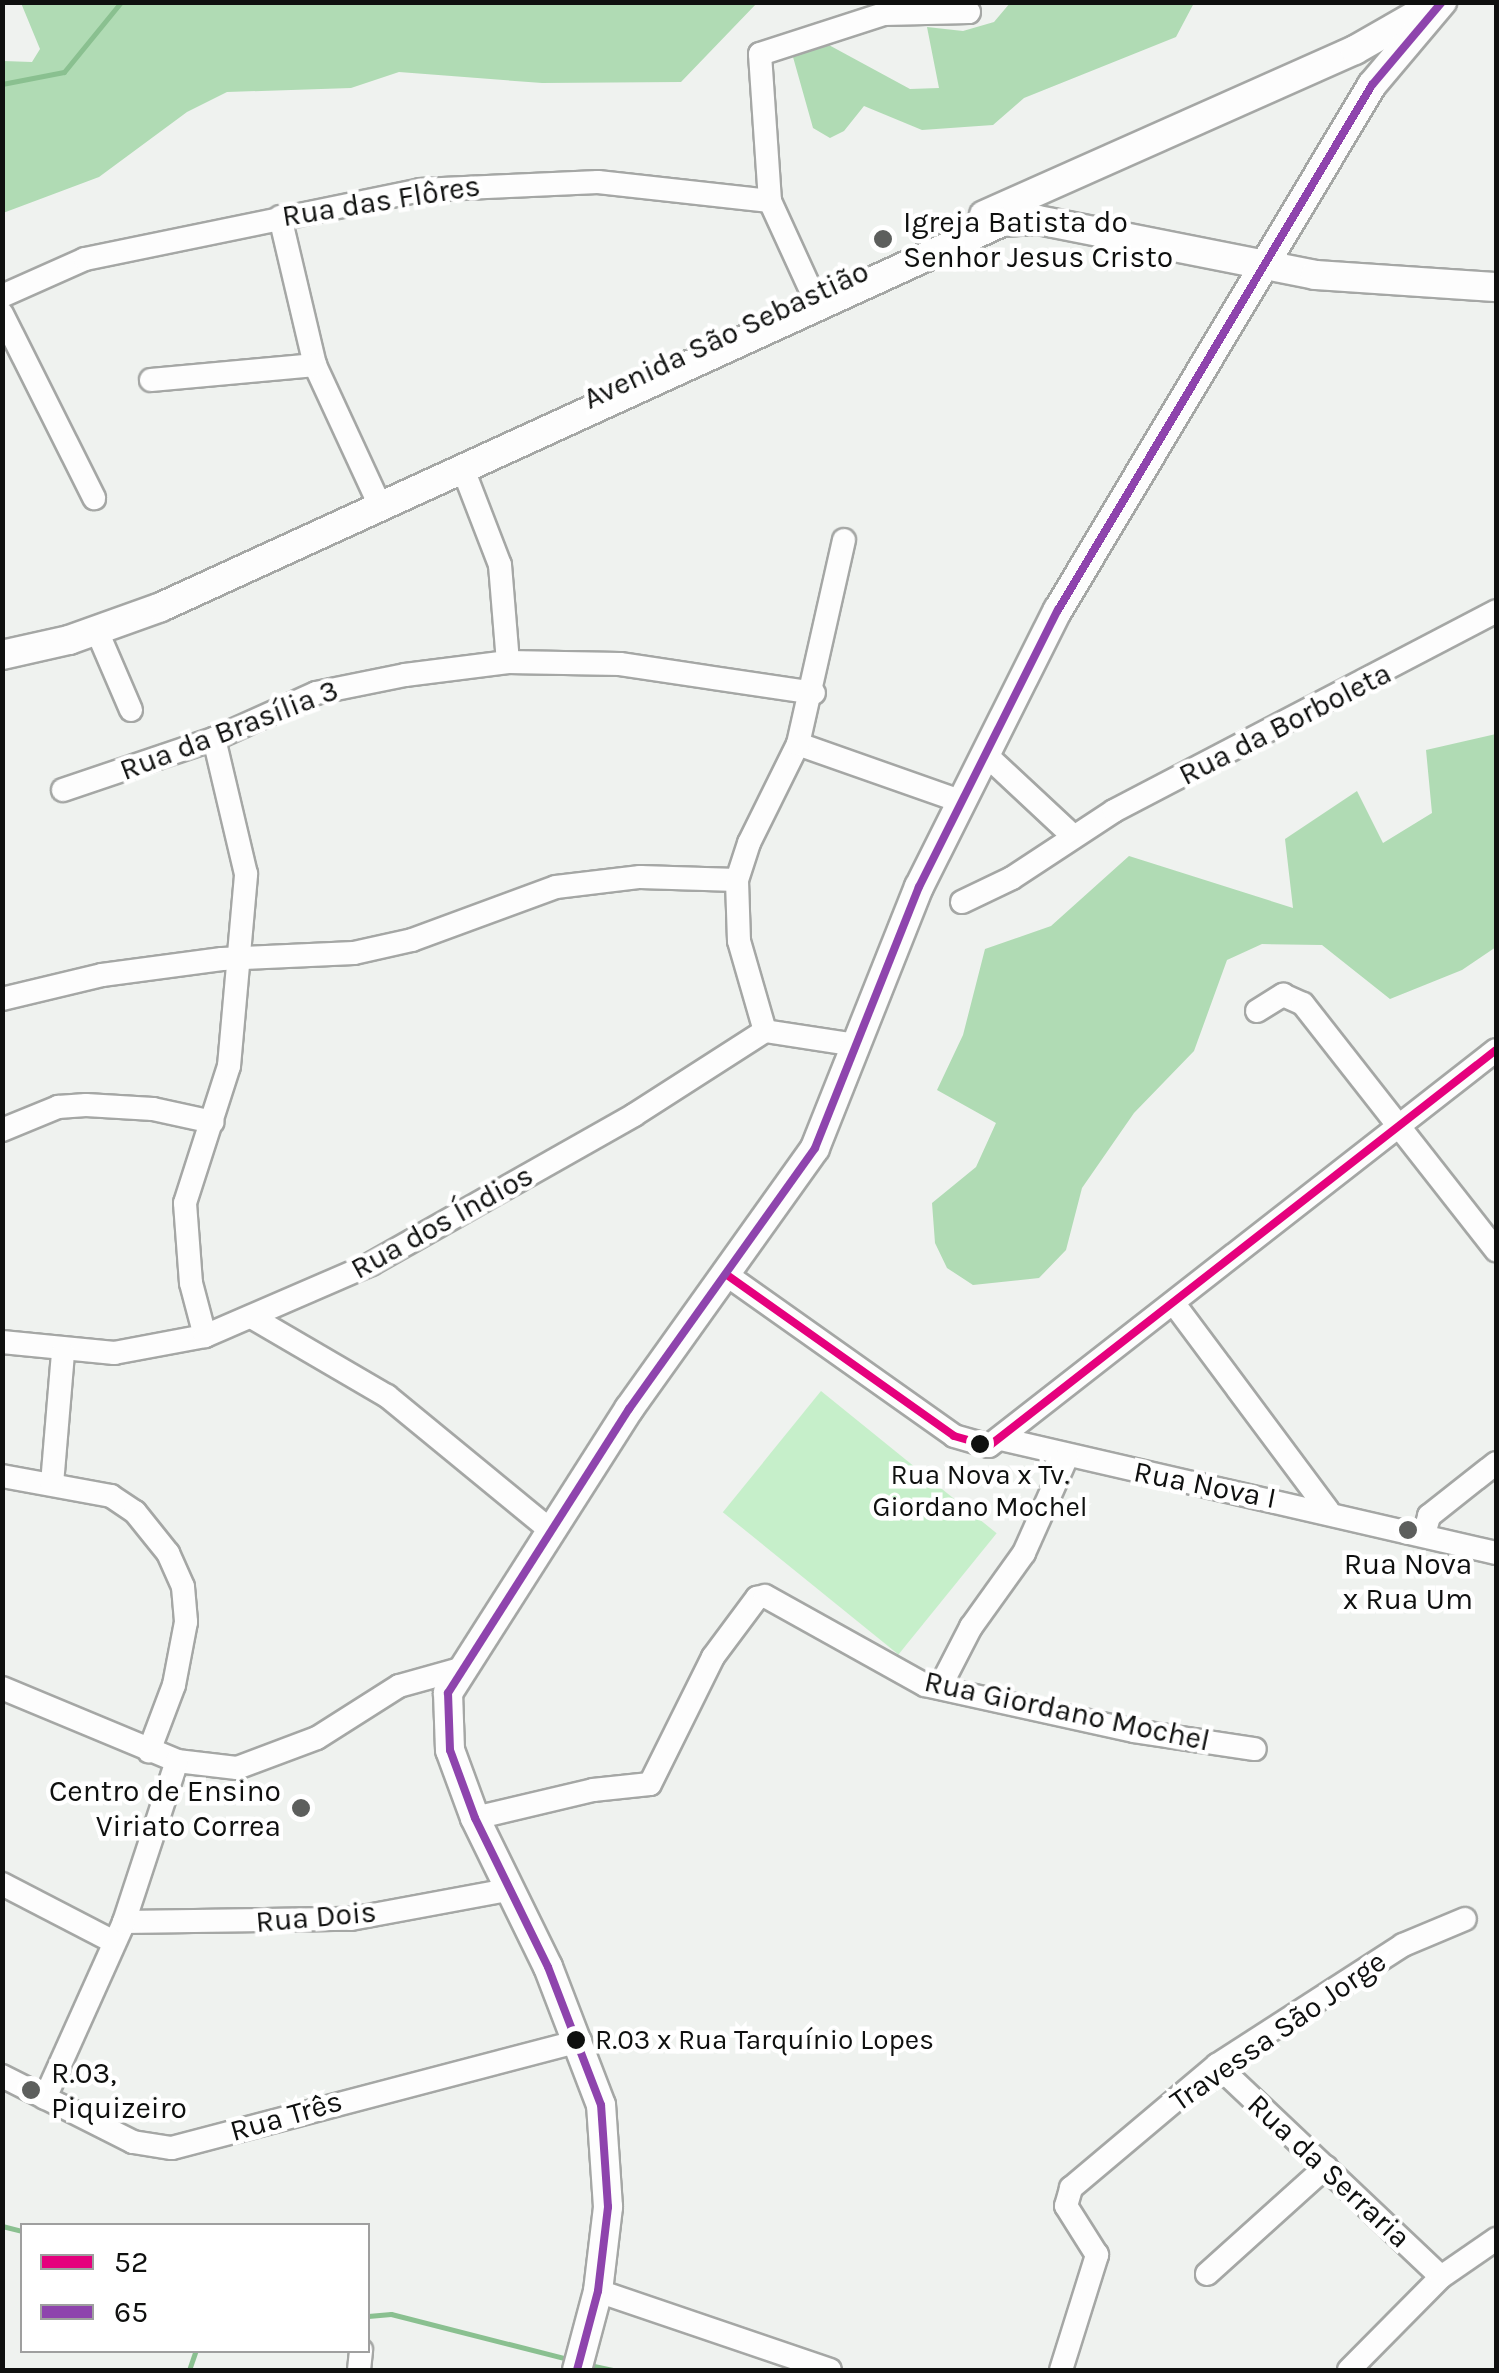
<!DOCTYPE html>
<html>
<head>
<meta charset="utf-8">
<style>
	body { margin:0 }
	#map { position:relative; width:1499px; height:2373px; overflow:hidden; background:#eff2ef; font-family:Karla,sans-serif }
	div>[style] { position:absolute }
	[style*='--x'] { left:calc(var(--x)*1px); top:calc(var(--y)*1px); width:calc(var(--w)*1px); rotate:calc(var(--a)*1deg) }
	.green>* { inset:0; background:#c6efca; transform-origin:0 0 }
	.forest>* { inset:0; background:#b0dbb4 }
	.stream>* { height:5px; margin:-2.5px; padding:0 2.5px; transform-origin:2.5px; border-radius:2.5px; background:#8ac090 }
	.roads { filter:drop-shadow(2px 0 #a5a7a5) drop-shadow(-2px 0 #a5a7a5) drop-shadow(0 2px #a5a7a5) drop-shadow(0 -2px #a5a7a5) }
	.minor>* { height:22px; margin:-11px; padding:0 11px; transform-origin:11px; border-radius:11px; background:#fdfdfd }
	.major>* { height:28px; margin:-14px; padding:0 14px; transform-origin:14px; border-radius:14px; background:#fdfdfd }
	.bus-1>* { height:8px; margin:-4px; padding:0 4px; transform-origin:4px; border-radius:4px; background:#e5007d }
	.bus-2>* { height:8px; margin:-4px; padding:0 4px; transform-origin:4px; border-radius:4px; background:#8e44ad }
	.dots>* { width:28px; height:28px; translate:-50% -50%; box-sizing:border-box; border:5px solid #fff; border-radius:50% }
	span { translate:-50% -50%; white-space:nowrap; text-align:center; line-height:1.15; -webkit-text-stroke:9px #fff; paint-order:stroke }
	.bus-label { font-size:28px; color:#0f100f }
	.left { translate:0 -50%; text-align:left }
	.street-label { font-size:30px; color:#0f100f }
	.poi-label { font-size:30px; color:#0f100f }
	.right { translate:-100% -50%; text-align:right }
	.frame { position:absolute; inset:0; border:5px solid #0f100f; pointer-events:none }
	.legend { position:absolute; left:20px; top:2223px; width:350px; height:130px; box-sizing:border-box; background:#fff; border:2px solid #9f9f9f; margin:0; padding:12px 18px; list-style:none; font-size:30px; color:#0f100f }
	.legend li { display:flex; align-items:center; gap:20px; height:50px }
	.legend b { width:50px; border:2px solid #9f9f9f }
</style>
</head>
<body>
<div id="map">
	<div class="green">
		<i style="left:821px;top:1391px;width:226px;height:156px;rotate:39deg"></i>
	</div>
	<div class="forest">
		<i style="clip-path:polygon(21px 3px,757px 3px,681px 82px,542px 83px,399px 72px,351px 88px,227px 92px,187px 112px,99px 177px,3px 213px,3px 61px,32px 62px,40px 49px)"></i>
		<i style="clip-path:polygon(1010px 3px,1194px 3px,1176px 37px,1024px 98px,993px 125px,922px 130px,864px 106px,844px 131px,830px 138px,813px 128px,793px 57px,827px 44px,910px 89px,939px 88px,927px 27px,963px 31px,994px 22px)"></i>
		<i style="clip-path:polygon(1496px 734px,1496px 947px,1462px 970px,1390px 999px,1322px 945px,1262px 944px,1227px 960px,1194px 1051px,1134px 1113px,1082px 1188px,1066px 1250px,1039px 1278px,973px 1285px,947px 1268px,935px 1243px,932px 1203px,976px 1167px,996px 1123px,937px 1090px,963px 1035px,985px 949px,1051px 926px,1129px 856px,1293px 908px,1285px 839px,1357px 791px,1383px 843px,1432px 813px,1426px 750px)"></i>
	</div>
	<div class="stream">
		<i style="--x:2;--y:84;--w:63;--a:-11"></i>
		<i style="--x:64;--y:72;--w:90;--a:-50.8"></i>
		<i style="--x:2;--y:2226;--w:21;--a:14"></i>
		<i style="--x:368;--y:2316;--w:23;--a:-5"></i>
		<i style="--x:391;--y:2314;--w:183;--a:14.3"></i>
		<i style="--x:589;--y:2365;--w:24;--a:12"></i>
		<i style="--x:189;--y:2370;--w:21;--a:-71"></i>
	</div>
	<div class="roads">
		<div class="minor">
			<i style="--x:280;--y:217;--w:152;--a:76.7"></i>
			<i style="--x:315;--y:365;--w:145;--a:65.2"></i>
			<i style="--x:813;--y:295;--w:103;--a:-114.6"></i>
			<i style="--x:770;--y:201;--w:147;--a:-93.9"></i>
			<i style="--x:760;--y:54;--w:130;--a:-17.9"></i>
			<i style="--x:884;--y:14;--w:85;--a:-1.3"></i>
			<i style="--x:2;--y:296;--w:91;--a:-24"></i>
			<i style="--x:85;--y:259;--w:342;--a:-11.6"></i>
			<i style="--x:420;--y:190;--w:178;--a:-2.6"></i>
			<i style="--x:598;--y:182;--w:173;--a:6.3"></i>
			<i style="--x:2;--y:314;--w:206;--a:63.4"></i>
			<i style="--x:151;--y:380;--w:165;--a:-5.2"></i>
			<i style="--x:463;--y:469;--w:103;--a:68.9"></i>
			<i style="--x:500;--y:565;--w:97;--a:85.3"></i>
			<i style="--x:97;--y:631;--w:86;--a:66.7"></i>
			<i style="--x:798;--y:744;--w:172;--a:19.4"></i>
			<i style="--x:984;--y:753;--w:120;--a:43"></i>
			<i style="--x:63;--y:790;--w:159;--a:-18.7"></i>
			<i style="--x:214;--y:739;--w:112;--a:-24.3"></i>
			<i style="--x:316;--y:693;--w:91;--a:-11.4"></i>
			<i style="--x:405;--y:675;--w:104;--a:-7.2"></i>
			<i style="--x:508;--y:662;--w:112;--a:1"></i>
			<i style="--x:620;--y:664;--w:196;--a:8.5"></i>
			<i style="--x:962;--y:902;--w:55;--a:-25.6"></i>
			<i style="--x:1012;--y:878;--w:122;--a:-33.3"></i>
			<i style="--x:1114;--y:811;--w:431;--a:-27.6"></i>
			<i style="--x:2;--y:999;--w:103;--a:-13.5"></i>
			<i style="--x:102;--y:975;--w:121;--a:-7.6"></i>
			<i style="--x:222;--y:959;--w:132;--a:-2.6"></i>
			<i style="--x:354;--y:953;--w:59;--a:-12.6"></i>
			<i style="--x:412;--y:940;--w:153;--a:-20.2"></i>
			<i style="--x:556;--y:887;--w:85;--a:-6.8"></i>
			<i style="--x:640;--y:877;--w:97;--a:1.8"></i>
			<i style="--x:1257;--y:1011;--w:31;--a:-32"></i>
			<i style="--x:1283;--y:995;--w:22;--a:24"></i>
			<i style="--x:1303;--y:1004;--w:313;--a:51.9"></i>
			<i style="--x:765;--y:1031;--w:94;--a:-106.1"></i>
			<i style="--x:739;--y:941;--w:61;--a:-91.9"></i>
			<i style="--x:737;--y:880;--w:39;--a:-72"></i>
			<i style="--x:749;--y:843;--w:110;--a:-63.7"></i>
			<i style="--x:798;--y:744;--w:209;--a:-77.3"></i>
			<i style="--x:2;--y:1130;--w:61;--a:-22.3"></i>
			<i style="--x:58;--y:1107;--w:28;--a:-4"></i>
			<i style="--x:86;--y:1105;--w:67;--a:3.4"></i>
			<i style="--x:153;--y:1109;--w:61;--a:12.2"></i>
			<i style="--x:727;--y:1275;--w:278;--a:35.3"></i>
			<i style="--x:954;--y:1436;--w:36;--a:16"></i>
			<i style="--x:989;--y:1446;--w:643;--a:-37.99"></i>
			<i style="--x:1175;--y:1305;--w:256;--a:53.3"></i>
			<i style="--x:255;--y:1319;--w:153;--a:30.3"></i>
			<i style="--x:387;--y:1396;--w:210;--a:39.4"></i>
			<i style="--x:205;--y:1336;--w:55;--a:-104.8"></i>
			<i style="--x:191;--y:1283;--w:80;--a:-94.3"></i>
			<i style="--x:185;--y:1203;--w:144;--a:-72.2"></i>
			<i style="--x:229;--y:1066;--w:193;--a:-84.9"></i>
			<i style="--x:246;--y:874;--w:139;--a:-103.3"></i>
			<i style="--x:2;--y:1342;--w:113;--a:5.6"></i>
			<i style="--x:114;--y:1353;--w:93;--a:-10.6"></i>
			<i style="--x:205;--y:1336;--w:181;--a:-23.4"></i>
			<i style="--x:371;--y:1264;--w:302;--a:-29.5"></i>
			<i style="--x:634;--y:1115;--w:156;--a:-32.7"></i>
			<i style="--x:765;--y:1031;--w:93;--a:8.7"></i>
			<i style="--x:1001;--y:1439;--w:508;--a:12.97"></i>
			<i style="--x:2;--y:1476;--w:111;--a:10.4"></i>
			<i style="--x:111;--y:1496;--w:29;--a:34"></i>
			<i style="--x:135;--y:1512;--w:53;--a:51.2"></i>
			<i style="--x:168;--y:1553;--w:37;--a:66"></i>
			<i style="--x:183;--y:1587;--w:35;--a:85"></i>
			<i style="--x:186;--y:1622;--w:64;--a:100.8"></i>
			<i style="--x:174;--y:1685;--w:71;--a:110.7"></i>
			<i style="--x:52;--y:1484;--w:132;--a:-85.2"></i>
			<i style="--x:1424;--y:1534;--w:19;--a:-74"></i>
			<i style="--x:1429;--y:1516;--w:85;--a:-38.3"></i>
			<i style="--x:940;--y:1687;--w:68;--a:-62.7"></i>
			<i style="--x:971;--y:1627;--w:91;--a:-54.4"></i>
			<i style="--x:1024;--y:1553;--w:105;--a:-65.9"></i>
			<i style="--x:2;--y:1688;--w:190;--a:22.6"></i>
			<i style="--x:177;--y:1761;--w:60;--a:6.7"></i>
			<i style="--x:237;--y:1768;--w:85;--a:-20.6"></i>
			<i style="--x:317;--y:1738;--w:97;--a:-32.4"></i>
			<i style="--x:399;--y:1686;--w:63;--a:-15.6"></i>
			<i style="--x:475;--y:1818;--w:121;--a:-13.3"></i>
			<i style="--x:593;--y:1790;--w:57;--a:-6"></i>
			<i style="--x:650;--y:1784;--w:142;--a:-63.6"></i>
			<i style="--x:713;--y:1657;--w:74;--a:-53.3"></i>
			<i style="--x:757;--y:1598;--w:8;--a:-14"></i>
			<i style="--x:765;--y:1596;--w:183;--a:29.1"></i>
			<i style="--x:925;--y:1685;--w:214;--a:12.4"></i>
			<i style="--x:1134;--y:1731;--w:122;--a:8.5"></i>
			<i style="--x:2;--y:1884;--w:126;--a:27.4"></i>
			<i style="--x:124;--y:1922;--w:227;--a:-0.8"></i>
			<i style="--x:351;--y:1919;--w:159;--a:-10.5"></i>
			<i style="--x:1217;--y:2065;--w:308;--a:43.4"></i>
			<i style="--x:2;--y:2076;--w:147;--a:26.7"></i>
			<i style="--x:133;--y:2142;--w:39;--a:9"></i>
			<i style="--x:172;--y:2148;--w:422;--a:-14.7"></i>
			<i style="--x:45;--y:2098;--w:193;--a:-65.8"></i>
			<i style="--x:124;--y:1922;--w:169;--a:-71.8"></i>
			<i style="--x:1207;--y:2274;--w:160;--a:-42"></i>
			<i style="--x:598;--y:2291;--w:245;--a:18.8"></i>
			<i style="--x:359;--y:2370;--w:20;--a:-84"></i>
			<i style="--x:1061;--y:2370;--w:121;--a:-72.6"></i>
			<i style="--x:1097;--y:2255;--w:58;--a:-122.3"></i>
			<i style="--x:1066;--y:2206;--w:19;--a:-74"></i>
			<i style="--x:1071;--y:2188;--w:191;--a:-40.1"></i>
			<i style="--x:1217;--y:2065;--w:221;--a:-32.8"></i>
			<i style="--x:1403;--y:1945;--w:67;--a:-22.8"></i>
			<i style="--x:1349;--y:2370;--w:131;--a:-45.3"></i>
			<i style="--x:1441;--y:2277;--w:67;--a:-34.6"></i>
		</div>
		<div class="major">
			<i style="--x:984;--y:215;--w:406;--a:-24"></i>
			<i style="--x:1355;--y:50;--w:86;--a:-29.8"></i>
			<i style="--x:2;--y:655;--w:69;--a:-12.6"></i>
			<i style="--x:69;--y:640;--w:98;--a:-19.7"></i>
			<i style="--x:161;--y:607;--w:925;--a:-24.6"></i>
			<i style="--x:1002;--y:222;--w:36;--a:-3"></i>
			<i style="--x:1038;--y:220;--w:282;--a:11.2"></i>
			<i style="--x:1315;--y:275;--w:181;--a:3.8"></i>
			<i style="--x:577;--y:2370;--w:82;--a:-75.1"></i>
			<i style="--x:598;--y:2291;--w:85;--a:-83.2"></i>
			<i style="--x:608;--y:2207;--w:102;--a:-93.9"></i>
			<i style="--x:601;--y:2105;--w:148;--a:-111"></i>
			<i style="--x:548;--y:1967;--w:166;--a:-116.1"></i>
			<i style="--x:475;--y:1818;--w:72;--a:-110.2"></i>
			<i style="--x:450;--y:1750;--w:57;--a:-92"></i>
			<i style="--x:448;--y:1693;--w:337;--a:-57.5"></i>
			<i style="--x:629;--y:1409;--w:320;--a:-54.5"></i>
			<i style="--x:815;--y:1148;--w:281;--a:-68.3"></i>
			<i style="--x:919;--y:887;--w:310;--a:-63.4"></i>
			<i style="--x:1058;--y:610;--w:612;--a:-59.12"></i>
			<i style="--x:1372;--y:85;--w:109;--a:-49.9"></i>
		</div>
	</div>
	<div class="bus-1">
		<i style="--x:727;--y:1275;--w:278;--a:35.3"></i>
		<i style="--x:954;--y:1436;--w:36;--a:16"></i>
		<i style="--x:989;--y:1446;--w:643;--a:-37.99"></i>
	</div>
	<div class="bus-2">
		<i style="--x:577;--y:2370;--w:82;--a:-75.1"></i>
		<i style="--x:598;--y:2291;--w:85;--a:-83.2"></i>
		<i style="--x:608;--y:2207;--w:102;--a:-93.9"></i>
		<i style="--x:601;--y:2105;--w:148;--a:-111"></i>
		<i style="--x:548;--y:1967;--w:166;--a:-116.1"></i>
		<i style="--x:475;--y:1818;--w:72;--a:-110.2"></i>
		<i style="--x:450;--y:1750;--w:57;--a:-92"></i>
		<i style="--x:448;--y:1693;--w:337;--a:-57.5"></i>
		<i style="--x:629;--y:1409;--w:320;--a:-54.5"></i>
		<i style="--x:815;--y:1148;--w:281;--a:-68.3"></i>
		<i style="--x:919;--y:887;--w:310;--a:-63.4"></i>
		<i style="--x:1058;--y:610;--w:612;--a:-59.12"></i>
		<i style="--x:1372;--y:85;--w:109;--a:-49.9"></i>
	</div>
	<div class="dots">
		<i style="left:883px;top:239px;background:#5d5f5d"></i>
		<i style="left:980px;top:1444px;background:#0f100f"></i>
		<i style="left:1408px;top:1530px;background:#5d5f5d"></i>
		<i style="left:301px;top:1808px;background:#5d5f5d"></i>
		<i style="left:576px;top:2040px;background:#0f100f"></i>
		<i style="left:31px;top:2090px;background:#5d5f5d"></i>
	</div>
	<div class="bus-label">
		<span style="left:980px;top:1491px">Rua Nova x Tv.<br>Giordano Mochel</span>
		<span class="left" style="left:595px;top:2040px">R.03 x Rua Tarquínio Lopes</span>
	</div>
	<div class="street-label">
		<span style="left:381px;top:201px;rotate:-9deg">Rua das Flôres</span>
		<span style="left:726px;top:335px;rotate:-25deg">Avenida São Sebastião</span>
		<span style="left:1285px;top:724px;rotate:-27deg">Rua da Borboleta</span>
		<span style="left:229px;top:730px;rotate:-21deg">Rua da Brasília 3</span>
		<span style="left:442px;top:1222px;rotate:-29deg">Rua dos Índios</span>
		<span style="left:1205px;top:1485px;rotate:11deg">Rua Nova I</span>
		<span style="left:1067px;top:1711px;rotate:12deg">Rua Giordano Mochel</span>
		<span style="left:316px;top:1917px;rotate:-5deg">Rua Dois</span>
		<span style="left:1278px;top:2031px;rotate:-35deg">Travessa São Jorge</span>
		<span style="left:286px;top:2116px;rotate:-16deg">Rua Três</span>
		<span style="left:1329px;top:2171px;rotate:43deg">Rua da Serraria</span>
	</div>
	<div class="poi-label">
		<span class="left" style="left:903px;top:239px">Igreja Batista do<br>Senhor Jesus Cristo</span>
		<span style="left:1408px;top:1581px">Rua Nova<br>x Rua Um</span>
		<span class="right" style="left:281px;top:1808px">Centro de Ensino<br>Viriato Correa</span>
		<span class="left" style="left:51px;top:2090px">R.03,<br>Piquizeiro</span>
	</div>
	<div class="frame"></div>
	<ul class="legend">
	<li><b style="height:12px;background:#e5007d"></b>52</li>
	<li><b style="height:12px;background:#8e44ad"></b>65</li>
	</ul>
</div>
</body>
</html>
